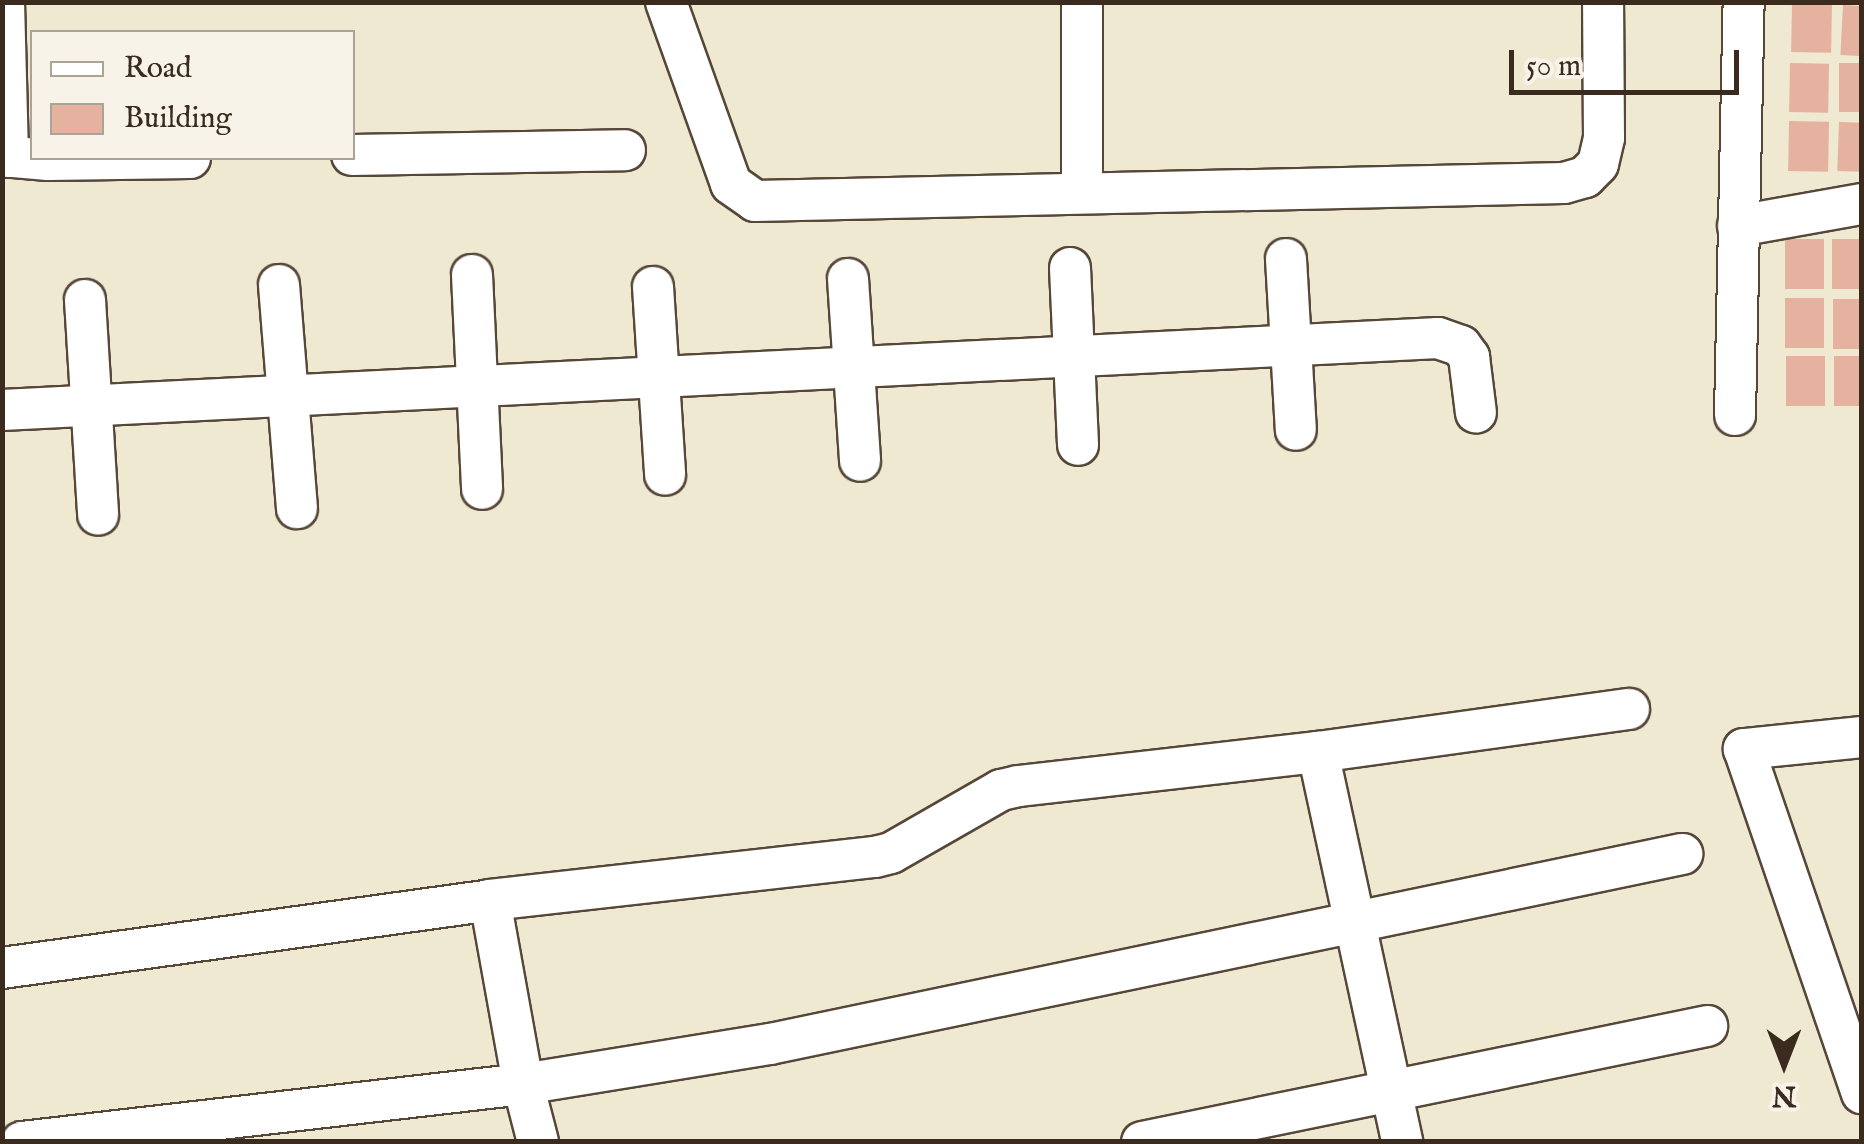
<!DOCTYPE html>
<html>
<head>
<meta charset="utf-8">
<style>
	body { margin:0 }
	#map { position:relative; width:1864px; height:1144px; overflow:hidden; background:#efe9d2; font-family:"IM FELL English",serif }
	div>[style] { position:absolute }
	[style*='--x'] { left:calc(var(--x)*1px); top:calc(var(--y)*1px); width:calc(var(--w)*1px); rotate:calc(var(--a)*1deg) }
	.building>* { inset:0; background:#e4b29f; transform-origin:0 0 }
	.roads { filter:drop-shadow(2px 0 #564739) drop-shadow(-2px 0 #564739) drop-shadow(0 2px #564739) drop-shadow(0 -2px #564739) }
	.minor>* { height:40px; margin:-20px; padding:0 20px; transform-origin:20px; border-radius:20px; background:#fff }
	span { translate:-50% -50%; white-space:nowrap; text-align:center; line-height:1.15; -webkit-text-stroke:8px #f7f3e8; paint-order:stroke }
	.frame { position:absolute; inset:0; border:5px solid #3b2a1e; pointer-events:none }
	.legend { position:absolute; left:30px; top:30px; width:325px; height:130px; box-sizing:border-box; background:#f7f3e8; border:2px solid #aca397; margin:0; padding:12px 18px; list-style:none; font-size:30px; color:#3b2a1e }
	.legend li { display:flex; align-items:center; gap:20px; height:50px }
	.legend b { width:50px; border:2px solid #aca397 }
	.north { position:absolute; left:1734px; top:1014px; width:100px; height:100px; -webkit-text-stroke:8px #f7f3e8; paint-order:stroke; rotate:180deg; font-size:28px; font-weight:700; line-height:40px; text-align:center; color:#3b2a1e }
	.north::after { content:''; display:block; margin:auto; width:35px; height:45px; background:#3b2a1e; clip-path:polygon(50% 0,100% 100%,50% 72%,0 100%) }
	.scale { position:absolute; left:1509px; top:50px; width:230px; height:45px; box-sizing:border-box; border:5px solid #3b2a1e; border-top:0; padding-left:12px; font-size:30px; line-height:35px; white-space:nowrap; color:#3b2a1e; -webkit-text-stroke:8px #f7f3e8; paint-order:stroke }
</style>
</head>
<body>
<div id="map">
	<div class="building">
		<i style="left:1792px;top:2px;width:40px;height:50px;rotate:1deg"></i>
		<i style="left:1843px;top:5px;width:19px;height:50px;rotate:3deg"></i>
		<i style="left:1790px;top:63px;width:39px;height:49px;rotate:1deg"></i>
		<i style="left:1839px;top:63px;width:23px;height:49px"></i>
		<i style="left:1789px;top:121px;width:40px;height:50px;rotate:1deg"></i>
		<i style="left:1839px;top:122px;width:23px;height:49px;rotate:2deg"></i>
		<i style="left:1785px;top:239px;width:39px;height:50px"></i>
		<i style="left:1832px;top:239px;width:30px;height:50px"></i>
		<i style="left:1785px;top:298px;width:39px;height:50px"></i>
		<i style="left:1833px;top:299px;width:29px;height:50px"></i>
		<i style="left:1825px;top:356px;width:50px;height:39px;rotate:90deg"></i>
		<i style="left:1862px;top:356px;width:50px;height:28px;rotate:90deg"></i>
	</div>
	<div class="roads">
		<div class="minor">
			<i style="--x:4;--y:2;--w:155;--a:88.5"></i>
			<i style="--x:666;--y:2;--w:193;--a:70.3"></i>
			<i style="--x:731;--y:184;--w:29;--a:35"></i>
			<i style="--x:755;--y:201;--w:809;--a:-1.27"></i>
			<i style="--x:1564;--y:183;--w:22;--a:-16"></i>
			<i style="--x:1585;--y:177;--w:18;--a:-45"></i>
			<i style="--x:1598;--y:164;--w:27;--a:-77"></i>
			<i style="--x:1604;--y:138;--w:136;--a:-90.4"></i>
			<i style="--x:1082;--y:2;--w:189;--a:90"></i>
			<i style="--x:352;--y:155;--w:273;--a:-1"></i>
			<i style="--x:2;--y:156;--w:46;--a:5"></i>
			<i style="--x:48;--y:160;--w:142;--a:-0.8"></i>
			<i style="--x:1738;--y:226;--w:126;--a:-10.1"></i>
			<i style="--x:1286;--y:259;--w:171;--a:86.7"></i>
			<i style="--x:1070;--y:268;--w:177;--a:87.4"></i>
			<i style="--x:472;--y:275;--w:214;--a:87.3"></i>
			<i style="--x:848;--y:279;--w:182;--a:86.2"></i>
			<i style="--x:279;--y:285;--w:224;--a:85.4"></i>
			<i style="--x:653;--y:287;--w:188;--a:86.3"></i>
			<i style="--x:85;--y:300;--w:215;--a:86.5"></i>
			<i style="--x:2;--y:410;--w:1438;--a:-2.87"></i>
			<i style="--x:1438;--y:338;--w:24;--a:19"></i>
			<i style="--x:1461;--y:346;--w:14;--a:54"></i>
			<i style="--x:1469;--y:357;--w:56;--a:82.9"></i>
			<i style="--x:1735;--y:415;--w:413;--a:-88.8"></i>
			<i style="--x:1862;--y:737;--w:119;--a:174.2"></i>
			<i style="--x:1744;--y:749;--w:364;--a:71.1"></i>
			<i style="--x:1318;--y:752;--w:399;--a:77.8"></i>
			<i style="--x:490;--y:900;--w:387;--a:-6.4"></i>
			<i style="--x:875;--y:857;--w:16;--a:-14"></i>
			<i style="--x:891;--y:853;--w:127;--a:-29.8"></i>
			<i style="--x:1001;--y:790;--w:17;--a:-13"></i>
			<i style="--x:1018;--y:786;--w:302;--a:-6.5"></i>
			<i style="--x:1318;--y:752;--w:314;--a:-7.9"></i>
			<i style="--x:2;--y:968;--w:493;--a:-7.9"></i>
			<i style="--x:490;--y:900;--w:187;--a:79.8"></i>
			<i style="--x:523;--y:1084;--w:60;--a:75.5"></i>
			<i style="--x:22;--y:1142;--w:504;--a:-6.6"></i>
			<i style="--x:523;--y:1084;--w:250;--a:-9.2"></i>
			<i style="--x:770;--y:1044;--w:932;--a:-11.77"></i>
			<i style="--x:1142;--y:1142;--w:577;--a:-11.6"></i>
		</div>
	</div>
	<div class="frame"></div>
	<ul class="legend">
	<li><b style="height:12px;background:#fff"></b>Road</li>
	<li><b style="height:28px;background:#e4b29f"></b>Building</li>
	</ul>
	<div class="north">N</div>
	<div class="scale">50 m</div>
</div>
</body>
</html>
